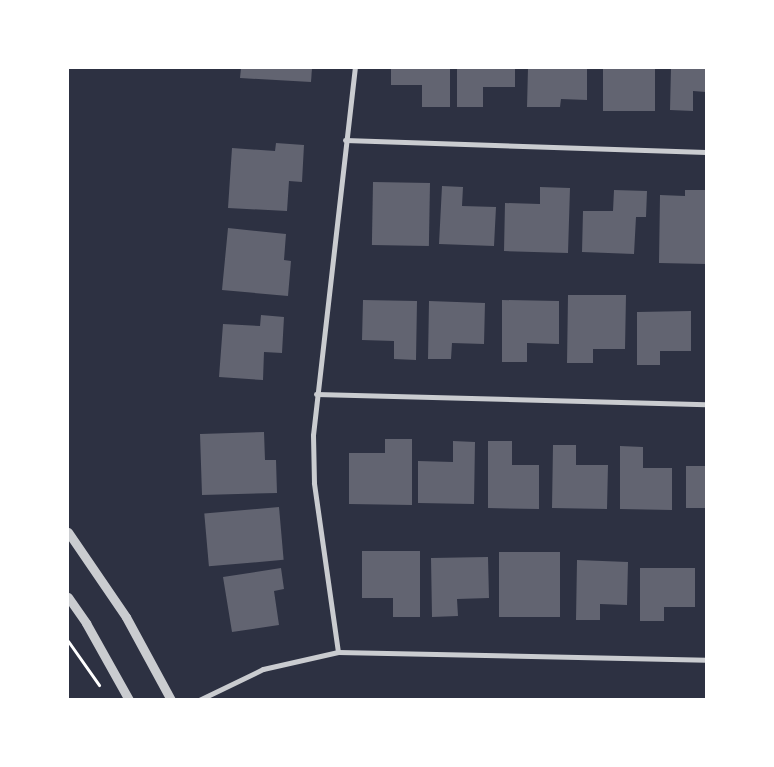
<!DOCTYPE html>
<html>
<head>
<meta charset="utf-8">
<style>
	body { margin:0 }
	#map { position:relative; width:774px; height:767px; overflow:hidden; background:#2d3142; font-family:Montserrat,sans-serif }
	div>[style] { position:absolute }
	[style*='--x'] { left:calc(var(--x)*1px); top:calc(var(--y)*1px); width:calc(var(--w)*1px); rotate:calc(var(--a)*1deg) }
	.building>* { inset:0; background:#626471; transform-origin:0 0 }
	.path>* { height:3px; margin:-1.5px; padding:0 1.5px; transform-origin:1.5px; border-radius:1.5px; background:#fff }
	.minor>* { height:5px; margin:-2.5px; padding:0 2.5px; transform-origin:2.5px; border-radius:2.5px; background:#caccd0 }
	.tertiary>* { height:9px; margin:-4.5px; padding:0 4.5px; transform-origin:4.5px; border-radius:4.5px; background:#caccd0 }
	span { translate:-50% -50%; white-space:nowrap; text-align:center; line-height:1.15; -webkit-text-stroke:4.5px #fff; paint-order:stroke }
	.frame { position:absolute; inset:0; border:69px solid #fff; pointer-events:none }
</style>
</head>
<body>
<div id="map">
	<div class="building">
		<i style="clip-path:polygon(241px 68px,312px 68px,311px 82px,240px 78px)"></i>
		<i style="clip-path:polygon(391px 68px,450px 68px,450px 107px,422px 107px,422px 85px,391px 85px)"></i>
		<i style="clip-path:polygon(457px 68px,515px 68px,515px 87px,483px 87px,483px 107px,457px 107px)"></i>
		<i style="clip-path:polygon(528px 68px,587px 68px,587px 100px,561px 99px,560px 107px,527px 107px)"></i>
		<i style="left:603px;top:68px;width:52px;height:43px"></i>
		<i style="clip-path:polygon(671px 68px,706px 68px,706px 92px,693px 91px,693px 111px,670px 110px)"></i>
		<i style="clip-path:polygon(276px 143px,304px 145px,302px 182px,289px 181px,287px 211px,228px 208px,232px 148px,275px 151px)"></i>
		<i style="left:373px;top:182px;width:57px;height:63px;rotate:1deg"></i>
		<i style="clip-path:polygon(442px 186px,463px 187px,462px 206px,496px 207px,494px 246px,439px 244px)"></i>
		<i style="clip-path:polygon(540px 187px,570px 188px,568px 253px,504px 251px,505px 203px,540px 204px)"></i>
		<i style="clip-path:polygon(614px 190px,647px 191px,646px 217px,636px 217px,634px 254px,582px 252px,583px 211px,613px 211px)"></i>
		<i style="clip-path:polygon(685px 190px,706px 190px,706px 264px,659px 263px,660px 195px,685px 196px)"></i>
		<i style="clip-path:polygon(228px 228px,286px 234px,284px 260px,291px 261px,288px 296px,222px 290px)"></i>
		<i style="clip-path:polygon(568px 295px,626px 295px,625px 349px,593px 349px,593px 363px,567px 363px)"></i>
		<i style="clip-path:polygon(363px 300px,417px 301px,416px 360px,394px 359px,394px 341px,362px 340px)"></i>
		<i style="clip-path:polygon(502px 300px,559px 301px,559px 344px,527px 343px,527px 362px,502px 362px)"></i>
		<i style="clip-path:polygon(429px 301px,485px 303px,484px 344px,452px 343px,451px 359px,428px 359px)"></i>
		<i style="clip-path:polygon(691px 311px,691px 351px,660px 351px,660px 365px,637px 365px,637px 312px)"></i>
		<i style="clip-path:polygon(261px 315px,284px 317px,282px 353px,264px 352px,263px 380px,219px 377px,223px 324px,260px 326px)"></i>
		<i style="clip-path:polygon(264px 432px,265px 460px,276px 460px,277px 493px,202px 495px,200px 434px)"></i>
		<i style="clip-path:polygon(385px 439px,412px 439px,412px 505px,349px 504px,349px 453px,385px 453px)"></i>
		<i style="clip-path:polygon(453px 441px,475px 442px,474px 504px,418px 503px,418px 461px,453px 462px)"></i>
		<i style="clip-path:polygon(488px 441px,512px 441px,512px 465px,539px 465px,539px 509px,488px 508px)"></i>
		<i style="clip-path:polygon(553px 445px,576px 445px,576px 465px,608px 465px,607px 509px,552px 508px)"></i>
		<i style="clip-path:polygon(620px 446px,643px 447px,643px 468px,672px 468px,672px 510px,620px 509px)"></i>
		<i style="left:686px;top:466px;width:20px;height:42px"></i>
		<i style="left:279px;top:507px;width:53px;height:75px;rotate:85deg"></i>
		<i style="clip-path:polygon(362px 551px,420px 551px,420px 617px,393px 617px,393px 598px,362px 598px)"></i>
		<i style="left:499px;top:552px;width:61px;height:65px"></i>
		<i style="clip-path:polygon(488px 557px,489px 598px,457px 599px,458px 616px,432px 617px,431px 558px)"></i>
		<i style="clip-path:polygon(577px 560px,628px 562px,627px 605px,600px 604px,600px 620px,576px 620px)"></i>
		<i style="clip-path:polygon(281px 568px,284px 589px,274px 591px,279px 625px,232px 632px,223px 577px)"></i>
		<i style="clip-path:polygon(640px 568px,695px 568px,695px 607px,664px 607px,664px 621px,640px 621px)"></i>
	</div>
	<div class="path">
		<i style="--x:68;--y:641;--w:54;--a:54.8"></i>
	</div>
	<div class="minor">
		<i style="--x:345;--y:140;--w:361;--a:1.9"></i>
		<i style="--x:316;--y:394;--w:390;--a:1.5"></i>
		<i style="--x:338;--y:652;--w:171;--a:-98.1"></i>
		<i style="--x:314;--y:483;--w:48;--a:-91.2"></i>
		<i style="--x:313;--y:435;--w:369;--a:-83.5"></i>
		<i style="--x:199;--y:700;--w:71;--a:-25.8"></i>
		<i style="--x:263;--y:669;--w:77;--a:-12.8"></i>
		<i style="--x:338;--y:652;--w:368;--a:1.2"></i>
	</div>
	<div class="tertiary">
		<i style="--x:68;--y:532;--w:103;--a:55.7"></i>
		<i style="--x:126;--y:617;--w:94;--a:61.5"></i>
		<i style="--x:68;--y:597;--w:32;--a:55"></i>
		<i style="--x:86;--y:623;--w:88;--a:60.8"></i>
	</div>
	<div class="frame"></div>
</div>
</body>
</html>
